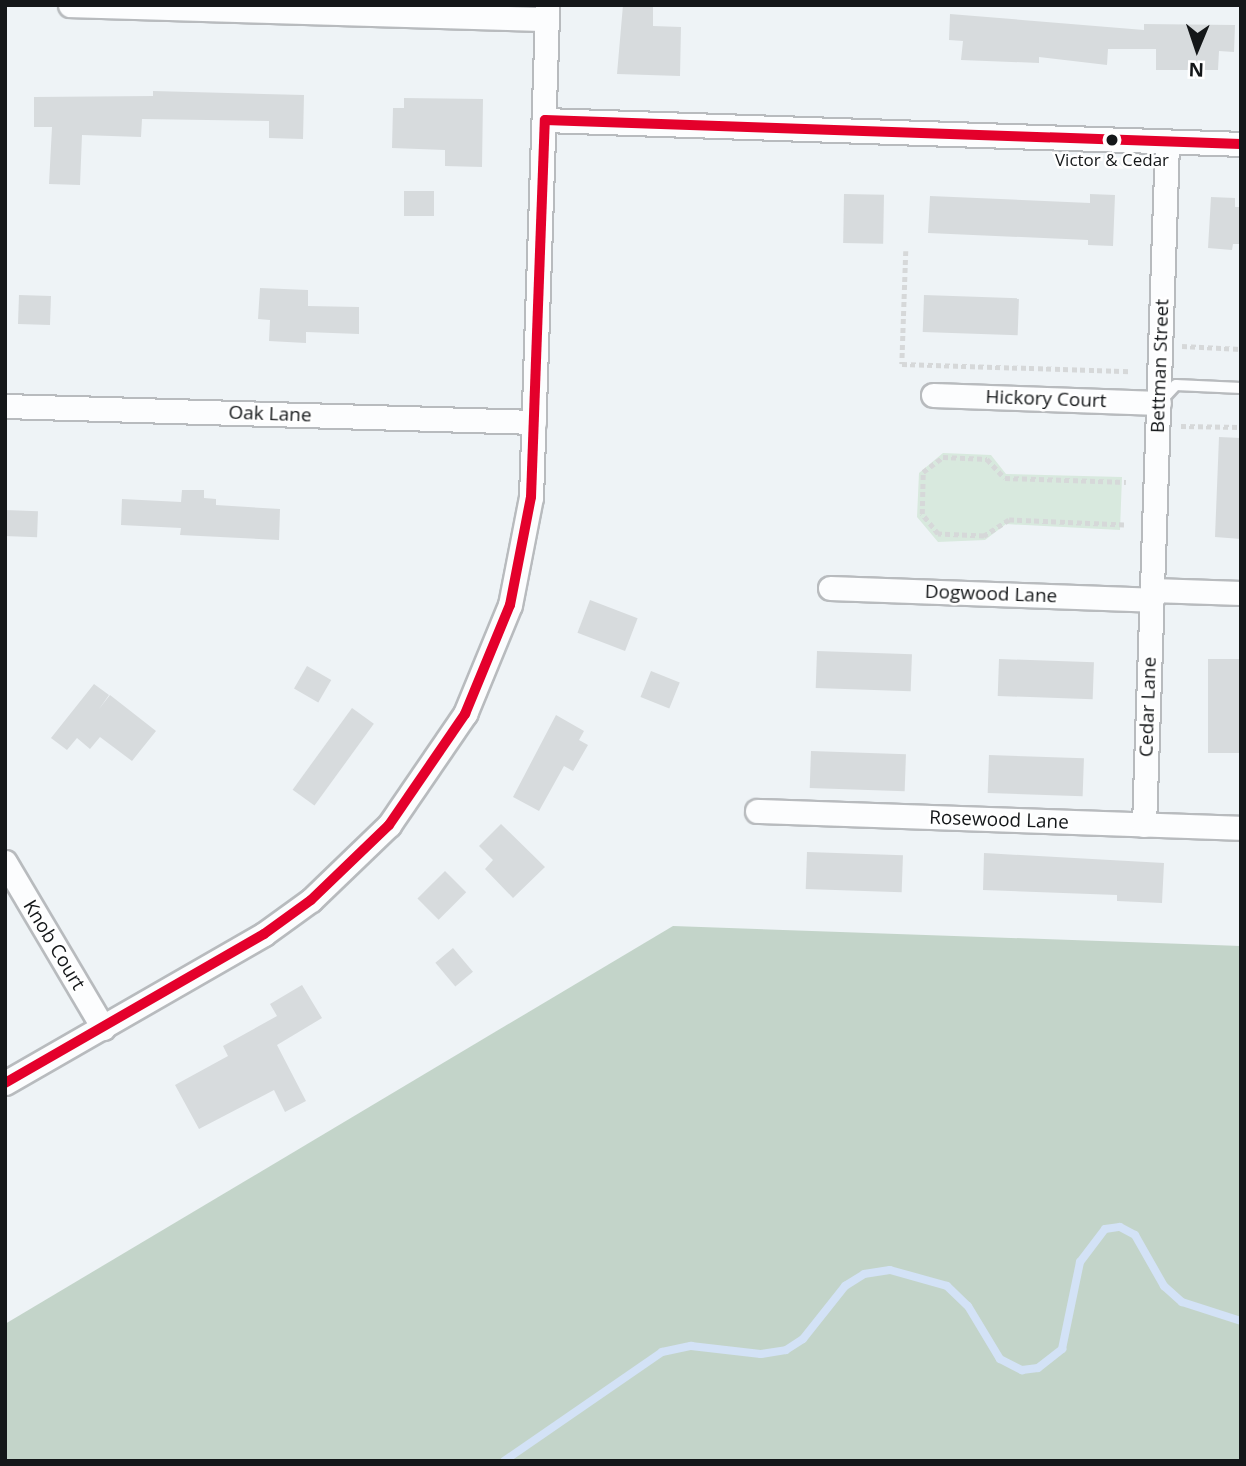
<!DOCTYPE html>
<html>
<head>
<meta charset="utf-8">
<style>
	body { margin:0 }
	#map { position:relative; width:1246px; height:1466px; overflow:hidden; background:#eef3f6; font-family:"Open Sans",sans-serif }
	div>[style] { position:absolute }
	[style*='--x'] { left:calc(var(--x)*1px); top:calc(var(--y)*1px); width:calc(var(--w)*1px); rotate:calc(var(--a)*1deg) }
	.green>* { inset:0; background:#d8e9de }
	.forest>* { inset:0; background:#c3d4c9 }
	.stream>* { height:8px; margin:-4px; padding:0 4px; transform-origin:4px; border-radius:4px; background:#d3e2f6 }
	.building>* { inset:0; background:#d7dbdd; transform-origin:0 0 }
	.path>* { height:4.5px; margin-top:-2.25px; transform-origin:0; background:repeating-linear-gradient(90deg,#d6d8d9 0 5px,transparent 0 8.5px) }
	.roads { filter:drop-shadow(2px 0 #b8bbbe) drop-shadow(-2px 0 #b8bbbe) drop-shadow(0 2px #b8bbbe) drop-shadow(0 -2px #b8bbbe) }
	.service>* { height:10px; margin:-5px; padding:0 5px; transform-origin:5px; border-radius:5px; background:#fcfdfe }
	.minor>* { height:23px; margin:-11.5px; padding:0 11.5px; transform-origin:11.5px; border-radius:11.5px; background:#fcfdfe }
	.bus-1>* { height:10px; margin:-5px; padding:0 5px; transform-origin:5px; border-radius:5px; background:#e4002b }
	.dots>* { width:19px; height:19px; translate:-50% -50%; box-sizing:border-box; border:4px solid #fff; border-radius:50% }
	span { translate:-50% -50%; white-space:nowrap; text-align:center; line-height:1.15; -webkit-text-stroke:5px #fff; paint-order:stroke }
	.bus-label { font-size:17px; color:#141719 }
	.street-label { font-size:19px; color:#141719 }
	.frame { position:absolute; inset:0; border:7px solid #141719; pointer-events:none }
	.north { position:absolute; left:1162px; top:14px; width:70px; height:70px; -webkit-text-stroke:5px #fff; paint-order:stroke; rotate:182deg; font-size:19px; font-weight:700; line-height:28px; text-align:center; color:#141719 }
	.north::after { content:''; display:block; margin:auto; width:24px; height:32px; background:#141719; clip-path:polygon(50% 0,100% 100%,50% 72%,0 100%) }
</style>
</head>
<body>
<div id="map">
	<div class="green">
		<i style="clip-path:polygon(943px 453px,991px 455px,1006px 474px,1122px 477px,1120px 530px,1006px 524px,985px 540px,938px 542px,917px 517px,919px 473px)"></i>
	</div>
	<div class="forest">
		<i style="clip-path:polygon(673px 926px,1241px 946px,1241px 1461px,5px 1461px,5px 1324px)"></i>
	</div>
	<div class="stream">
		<i style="--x:504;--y:1461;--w:192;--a:-34.6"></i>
		<i style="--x:662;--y:1352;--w:30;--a:-12"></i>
		<i style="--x:691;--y:1346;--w:70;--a:6.5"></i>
		<i style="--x:761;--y:1354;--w:25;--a:-9"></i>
		<i style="--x:786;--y:1350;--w:20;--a:-33"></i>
		<i style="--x:803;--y:1339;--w:68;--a:-51.6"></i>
		<i style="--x:845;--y:1286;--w:22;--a:-32"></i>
		<i style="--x:864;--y:1274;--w:26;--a:-9"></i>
		<i style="--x:890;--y:1270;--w:59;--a:15.7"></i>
		<i style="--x:947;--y:1286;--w:29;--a:44"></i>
		<i style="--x:968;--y:1306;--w:62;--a:58.9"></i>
		<i style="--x:1000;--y:1359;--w:25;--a:27"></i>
		<i style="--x:1022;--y:1370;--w:16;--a:-7"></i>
		<i style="--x:1038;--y:1368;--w:31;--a:-38"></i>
		<i style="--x:1062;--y:1349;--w:89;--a:-78.3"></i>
		<i style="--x:1080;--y:1262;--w:41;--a:-52.9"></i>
		<i style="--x:1105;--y:1229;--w:15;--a:-8"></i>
		<i style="--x:1120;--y:1227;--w:17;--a:28"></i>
		<i style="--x:1135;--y:1235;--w:59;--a:60.4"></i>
		<i style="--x:1164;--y:1286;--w:24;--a:42"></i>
		<i style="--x:1182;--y:1302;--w:62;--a:17.9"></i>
	</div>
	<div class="building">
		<i style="clip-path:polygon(623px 5px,653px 5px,653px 26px,681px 27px,680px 76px,617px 74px)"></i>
		<i style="clip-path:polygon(950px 14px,1144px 30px,1144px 24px,1235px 25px,1234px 52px,1219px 51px,1218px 70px,1156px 70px,1156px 49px,1108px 49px,1107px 65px,1039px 57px,1039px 63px,961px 60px,963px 41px,949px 40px)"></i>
		<i style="clip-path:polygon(153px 91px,304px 95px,303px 139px,269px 138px,269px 121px,142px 119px,141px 137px,82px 135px,80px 185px,49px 184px,52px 127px,34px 127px,34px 97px,153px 96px)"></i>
		<i style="clip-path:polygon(404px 98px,483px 99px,482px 167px,445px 166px,445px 150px,392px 148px,393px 108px,404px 108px)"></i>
		<i style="left:434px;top:191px;width:25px;height:30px;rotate:90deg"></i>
		<i style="left:844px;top:194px;width:40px;height:49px;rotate:1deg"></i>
		<i style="clip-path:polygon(1090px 194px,1115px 195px,1113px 246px,1088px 245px,1088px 240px,928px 233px,930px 196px,1090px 203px)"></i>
		<i style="clip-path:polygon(1211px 197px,1235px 198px,1235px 207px,1241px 207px,1241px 244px,1233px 244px,1232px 250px,1208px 248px)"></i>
		<i style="clip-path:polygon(260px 288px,308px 290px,308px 306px,359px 307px,359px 334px,306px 332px,306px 343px,269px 341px,270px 320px,258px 319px)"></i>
		<i style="left:19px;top:295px;width:32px;height:29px;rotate:2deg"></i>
		<i style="left:924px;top:295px;width:95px;height:37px;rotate:2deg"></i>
		<i style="clip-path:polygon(1219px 437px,1241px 438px,1241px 539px,1215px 537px)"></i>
		<i style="clip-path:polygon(182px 490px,204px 490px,204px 498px,216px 499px,216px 505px,280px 509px,279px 540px,180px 535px,181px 528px,121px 525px,122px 499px,181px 502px)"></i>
		<i style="left:5px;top:510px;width:33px;height:26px;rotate:2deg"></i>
		<i style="left:590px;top:600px;width:51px;height:35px;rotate:21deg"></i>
		<i style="left:817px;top:651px;width:95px;height:37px;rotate:2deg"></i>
		<i style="left:999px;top:659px;width:95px;height:37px;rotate:2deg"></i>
		<i style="left:1208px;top:659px;width:33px;height:94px"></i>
		<i style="left:307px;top:666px;width:28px;height:26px;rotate:30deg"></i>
		<i style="left:651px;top:671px;width:31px;height:28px;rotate:22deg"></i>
		<i style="clip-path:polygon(94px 684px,109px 695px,99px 709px,110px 695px,156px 731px,132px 761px,100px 737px,90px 749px,77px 738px,67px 750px,51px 738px)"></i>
		<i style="left:352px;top:708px;width:27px;height:101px;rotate:36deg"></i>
		<i style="clip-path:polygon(556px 715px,584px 731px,579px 740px,588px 745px,573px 771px,564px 766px,539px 811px,513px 797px)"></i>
		<i style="left:811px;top:751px;width:95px;height:37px;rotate:2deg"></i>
		<i style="left:989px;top:755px;width:95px;height:38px;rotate:2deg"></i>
		<i style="clip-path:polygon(501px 824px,545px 867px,513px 898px,485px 869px,493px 860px,479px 846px)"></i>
		<i style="left:807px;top:852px;width:96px;height:37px;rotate:2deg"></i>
		<i style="clip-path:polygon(984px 853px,1164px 863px,1162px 903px,1117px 901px,1117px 895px,983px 890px)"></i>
		<i style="left:445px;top:871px;width:30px;height:39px;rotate:45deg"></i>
		<i style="left:453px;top:948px;width:31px;height:23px;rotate:50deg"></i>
		<i style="clip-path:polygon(302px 985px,322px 1018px,277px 1045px,306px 1101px,285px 1112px,274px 1090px,199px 1129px,175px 1085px,228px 1056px,223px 1046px,277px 1016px,270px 1004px)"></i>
	</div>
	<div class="path">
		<i style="--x:906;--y:251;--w:113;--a:92"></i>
		<i style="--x:902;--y:364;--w:228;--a:1.8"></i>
		<i style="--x:1182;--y:346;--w:59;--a:2.9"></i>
		<i style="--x:1181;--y:426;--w:60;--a:1"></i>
		<i style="--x:1124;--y:525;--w:115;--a:-177.5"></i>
		<i style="--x:1009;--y:520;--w:30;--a:147"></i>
		<i style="--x:984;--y:536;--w:46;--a:-177.5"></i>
		<i style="--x:938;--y:534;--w:26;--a:-129"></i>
		<i style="--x:922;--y:514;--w:42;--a:-88.6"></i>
		<i style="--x:923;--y:472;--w:25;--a:-37"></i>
		<i style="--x:943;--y:457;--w:44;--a:2.6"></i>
		<i style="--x:987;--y:459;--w:26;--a:47"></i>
		<i style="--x:1005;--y:478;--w:121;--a:1.9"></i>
	</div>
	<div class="roads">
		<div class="service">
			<i style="--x:1161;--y:401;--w:22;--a:-47"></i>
			<i style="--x:1176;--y:385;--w:65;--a:2.6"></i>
		</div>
		<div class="minor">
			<i style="--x:70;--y:5;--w:477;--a:1.7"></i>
			<i style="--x:545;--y:120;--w:696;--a:1.97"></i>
			<i style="--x:933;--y:395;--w:226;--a:2"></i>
			<i style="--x:5;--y:406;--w:529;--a:1.73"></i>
			<i style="--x:830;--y:588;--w:322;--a:2.1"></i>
			<i style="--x:1152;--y:590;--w:89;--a:1.9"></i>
			<i style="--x:757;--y:811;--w:484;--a:2"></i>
			<i style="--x:1144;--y:825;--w:683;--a:-88.07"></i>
			<i style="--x:5;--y:862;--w:193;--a:59.4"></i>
			<i style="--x:5;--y:1083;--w:299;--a:-29.9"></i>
			<i style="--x:264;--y:934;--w:58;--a:-35.9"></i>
			<i style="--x:311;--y:900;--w:108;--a:-43.9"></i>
			<i style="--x:389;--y:825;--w:135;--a:-55.6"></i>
			<i style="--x:465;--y:714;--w:118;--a:-67.6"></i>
			<i style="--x:510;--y:605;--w:110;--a:-79"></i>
			<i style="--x:531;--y:497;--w:492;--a:-88.1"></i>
		</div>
	</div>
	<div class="bus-1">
		<i style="--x:545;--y:120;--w:696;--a:1.97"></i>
		<i style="--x:5;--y:1083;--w:299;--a:-29.9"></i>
		<i style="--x:264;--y:934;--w:58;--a:-35.9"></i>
		<i style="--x:311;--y:900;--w:108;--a:-43.9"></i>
		<i style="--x:389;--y:825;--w:135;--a:-55.6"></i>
		<i style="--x:465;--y:714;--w:118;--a:-67.6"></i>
		<i style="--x:510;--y:605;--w:110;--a:-79"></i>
		<i style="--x:531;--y:497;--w:377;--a:-87.9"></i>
	</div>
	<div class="dots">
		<i style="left:1112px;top:140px;background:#141719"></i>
	</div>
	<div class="bus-label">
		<span style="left:1112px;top:160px">Victor &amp; Cedar</span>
	</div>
	<div class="street-label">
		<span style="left:1160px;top:366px;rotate:-88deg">Bettman Street</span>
		<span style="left:1046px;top:399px;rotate:2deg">Hickory Court</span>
		<span style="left:270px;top:414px;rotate:2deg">Oak Lane</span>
		<span style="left:991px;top:594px;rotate:2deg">Dogwood Lane</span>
		<span style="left:1148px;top:707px;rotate:-88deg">Cedar Lane</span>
		<span style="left:999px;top:820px;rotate:2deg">Rosewood Lane</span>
		<span style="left:54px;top:945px;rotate:59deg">Knob Court</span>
	</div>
	<div class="frame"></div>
	<div class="north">N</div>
</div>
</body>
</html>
